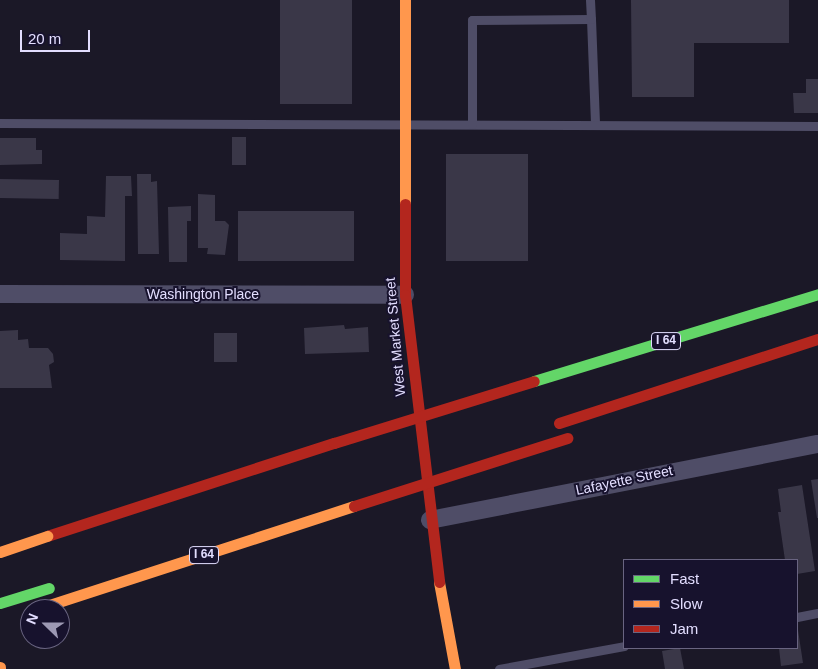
<!DOCTYPE html>
<html>
<head>
<meta charset="utf-8">
<style>
	body { margin:0 }
	#map { position:relative; width:818px; height:669px; overflow:hidden; background:#1b1827; font-family:Helvetica,sans-serif }
	div>[style] { position:absolute }
	[style*='--x'] { left:calc(var(--x)*1px); top:calc(var(--y)*1px); width:calc(var(--w)*1px); rotate:calc(var(--a)*1deg) }
	.building>* { inset:0; background:#3a3748; transform-origin:0 0 }
	.lane>* { height:9px; margin:-4.5px; padding:0 4.5px; transform-origin:4.5px; border-radius:4.5px; background:#4f4d67 }
	.street>* { height:18px; margin:-9px; padding:0 9px; transform-origin:9px; border-radius:9px; background:#4f4d67 }
	.fast>* { height:11px; margin:-5.5px; padding:0 5.5px; transform-origin:5.5px; border-radius:5.5px; background:#63d668 }
	.slow>* { height:11px; margin:-5.5px; padding:0 5.5px; transform-origin:5.5px; border-radius:5.5px; background:#ff974d }
	.jam>* { height:11px; margin:-5.5px; padding:0 5.5px; transform-origin:5.5px; border-radius:5.5px; background:#b3261e }
	.fast-bridge>* { height:11px; margin:-5.5px; padding:0 5.5px; transform-origin:5.5px; border-radius:5.5px; background:#63d668 }
	.slow-bridge>* { height:11px; margin:-5.5px; padding:0 5.5px; transform-origin:5.5px; border-radius:5.5px; background:#ff974d }
	.jam-bridge>* { height:11px; margin:-5.5px; padding:0 5.5px; transform-origin:5.5px; border-radius:5.5px; background:#b3261e }
	span { translate:-50% -50%; white-space:nowrap; text-align:center; line-height:1.15; -webkit-text-stroke:4px #17122d; paint-order:stroke }
	.shield-label span { padding:1px 4px; background:#17122d; border:1px solid; border-radius:4px; -webkit-text-stroke-width:0 }
	.shield-label { font-size:12px; color:#e3deff; font-weight:700 }
	.street-label { font-size:14px; color:#e3deff }
	.legend { position:absolute; left:623px; top:559px; width:175px; height:90px; box-sizing:border-box; background:#17122d; border:1px solid #696481; margin:0; padding:6px 9px; list-style:none; font-size:15px; color:#e3deff }
	.legend li { display:flex; align-items:center; gap:10px; height:25px }
	.legend b { width:25px; border:1px solid #696481 }
	.north { position:absolute; left:20px; top:599px; width:50px; height:50px; box-sizing:border-box; background:#17122d; border:1px solid #696481; border-radius:50%; rotate:292deg; font-size:14px; font-weight:700; line-height:20px; text-align:center; color:#e3deff }
	.north::after { content:''; display:block; margin:auto; width:18px; height:22px; background:#9d99b3; clip-path:polygon(50% 0,100% 100%,50% 72%,0 100%) }
	.scale { position:absolute; left:20px; top:30px; width:70px; height:22px; box-sizing:border-box; border:2px solid #e3deff; border-top:0; padding-left:6px; font-size:15px; line-height:18px; white-space:nowrap; color:#e3deff; -webkit-text-stroke:4px #17122d; paint-order:stroke }
</style>
</head>
<body>
<div id="map">
	<div class="building">
		<i style="left:280px;top:0;width:72px;height:104px"></i>
		<i style="clip-path:polygon(631px 0,789px 0,789px 43px,694px 43px,694px 97px,632px 97px)"></i>
		<i style="clip-path:polygon(806px 79px,818px 79px,818px 113px,794px 113px,793px 93px,806px 93px)"></i>
		<i style="left:232px;top:137px;width:14px;height:28px"></i>
		<i style="clip-path:polygon(0 138px,36px 138px,36px 150px,42px 150px,42px 164px,0 165px)"></i>
		<i style="left:446px;top:154px;width:82px;height:107px"></i>
		<i style="clip-path:polygon(137px 174px,151px 174px,151px 182px,157px 181px,159px 254px,138px 254px)"></i>
		<i style="clip-path:polygon(106px 176px,131px 176px,132px 196px,125px 196px,125px 261px,60px 260px,60px 233px,87px 234px,87px 216px,105px 217px)"></i>
		<i style="left:0;top:179px;width:59px;height:19px;rotate:1deg"></i>
		<i style="clip-path:polygon(198px 194px,215px 195px,215px 221px,225px 221px,229px 225px,225px 255px,207px 254px,208px 248px,198px 248px)"></i>
		<i style="clip-path:polygon(191px 206px,191px 221px,187px 221px,187px 262px,169px 262px,168px 207px)"></i>
		<i style="left:238px;top:211px;width:116px;height:50px"></i>
		<i style="clip-path:polygon(344px 325px,345px 329px,368px 327px,369px 352px,305px 354px,304px 328px)"></i>
		<i style="clip-path:polygon(18px 330px,18px 340px,28px 339px,29px 348px,48px 348px,53px 354px,54px 362px,49px 365px,52px 388px,0 388px,0 331px)"></i>
		<i style="left:214px;top:333px;width:23px;height:29px"></i>
		<i style="clip-path:polygon(818px 479px,818px 518px,817px 518px,811px 480px)"></i>
		<i style="clip-path:polygon(802px 485px,815px 571px,797px 574px,797px 560px,785px 560px,778px 512px,781px 512px,778px 489px)"></i>
		<i style="clip-path:polygon(798px 630px,803px 663px,781px 666px,779px 648px,797px 648px)"></i>
		<i style="clip-path:polygon(680px 648px,684px 669px,665px 669px,662px 651px)"></i>
	</div>
	<div class="lane">
		<i style="--x:591;--y:19;--w:105;--a:87.8"></i>
		<i style="--x:0;--y:123;--w:818;--a:0.21"></i>
		<i style="--x:472;--y:124;--w:104;--a:-90"></i>
		<i style="--x:472;--y:20;--w:119;--a:-0.5"></i>
		<i style="--x:591;--y:19;--w:19;--a:-93"></i>
		<i style="--x:797;--y:617;--w:21;--a:-11"></i>
		<i style="--x:499;--y:669;--w:127;--a:-10.4"></i>
	</div>
	<div class="street">
		<i style="--x:0;--y:294;--w:405;--a:0.1"></i>
		<i style="--x:430;--y:520;--w:395;--a:-11.1"></i>
	</div>
	<div class="fast">
		<i style="--x:534;--y:381;--w:297;--a:-17"></i>
	</div>
	<div class="slow">
		<i style="--x:405;--y:0;--w:204;--a:90"></i>
		<i style="--x:439;--y:582;--w:88;--a:79.6"></i>
		<i style="--x:37;--y:609;--w:333;--a:-18"></i>
		<i style="--x:0;--y:667;--w:2;--a:90"></i>
	</div>
	<div class="jam">
		<i style="--x:405;--y:204;--w:91;--a:90"></i>
		<i style="--x:405;--y:295;--w:289;--a:83.2"></i>
		<i style="--x:559;--y:423;--w:272;--a:-18"></i>
		<i style="--x:47;--y:536;--w:302;--a:-18"></i>
	</div>
	<div class="fast-bridge">
		<i style="--x:0;--y:603;--w:51;--a:-17"></i>
	</div>
	<div class="slow-bridge">
		<i style="--x:0;--y:552;--w:50;--a:-18.8"></i>
	</div>
	<div class="jam-bridge">
		<i style="--x:334;--y:443;--w:209;--a:-17.2"></i>
		<i style="--x:354;--y:506;--w:224;--a:-17.7"></i>
	</div>
	<div class="shield-label">
		<span style="left:666px;top:341px">I 64</span>
		<span style="left:204px;top:555px">I 64</span>
	</div>
	<div class="street-label">
		<span style="left:203px;top:294px">Washington Place</span>
		<span style="left:395px;top:337px;rotate:-95deg">West Market Street</span>
		<span style="left:624px;top:480px;rotate:-12deg">Lafayette Street</span>
	</div>
	<ul class="legend">
	<li><b style="height:6px;background:#63d668"></b>Fast</li>
	<li><b style="height:6px;background:#ff974d"></b>Slow</li>
	<li><b style="height:6px;background:#b3261e"></b>Jam</li>
	</ul>
	<div class="north">N</div>
	<div class="scale">20 m</div>
</div>
</body>
</html>
